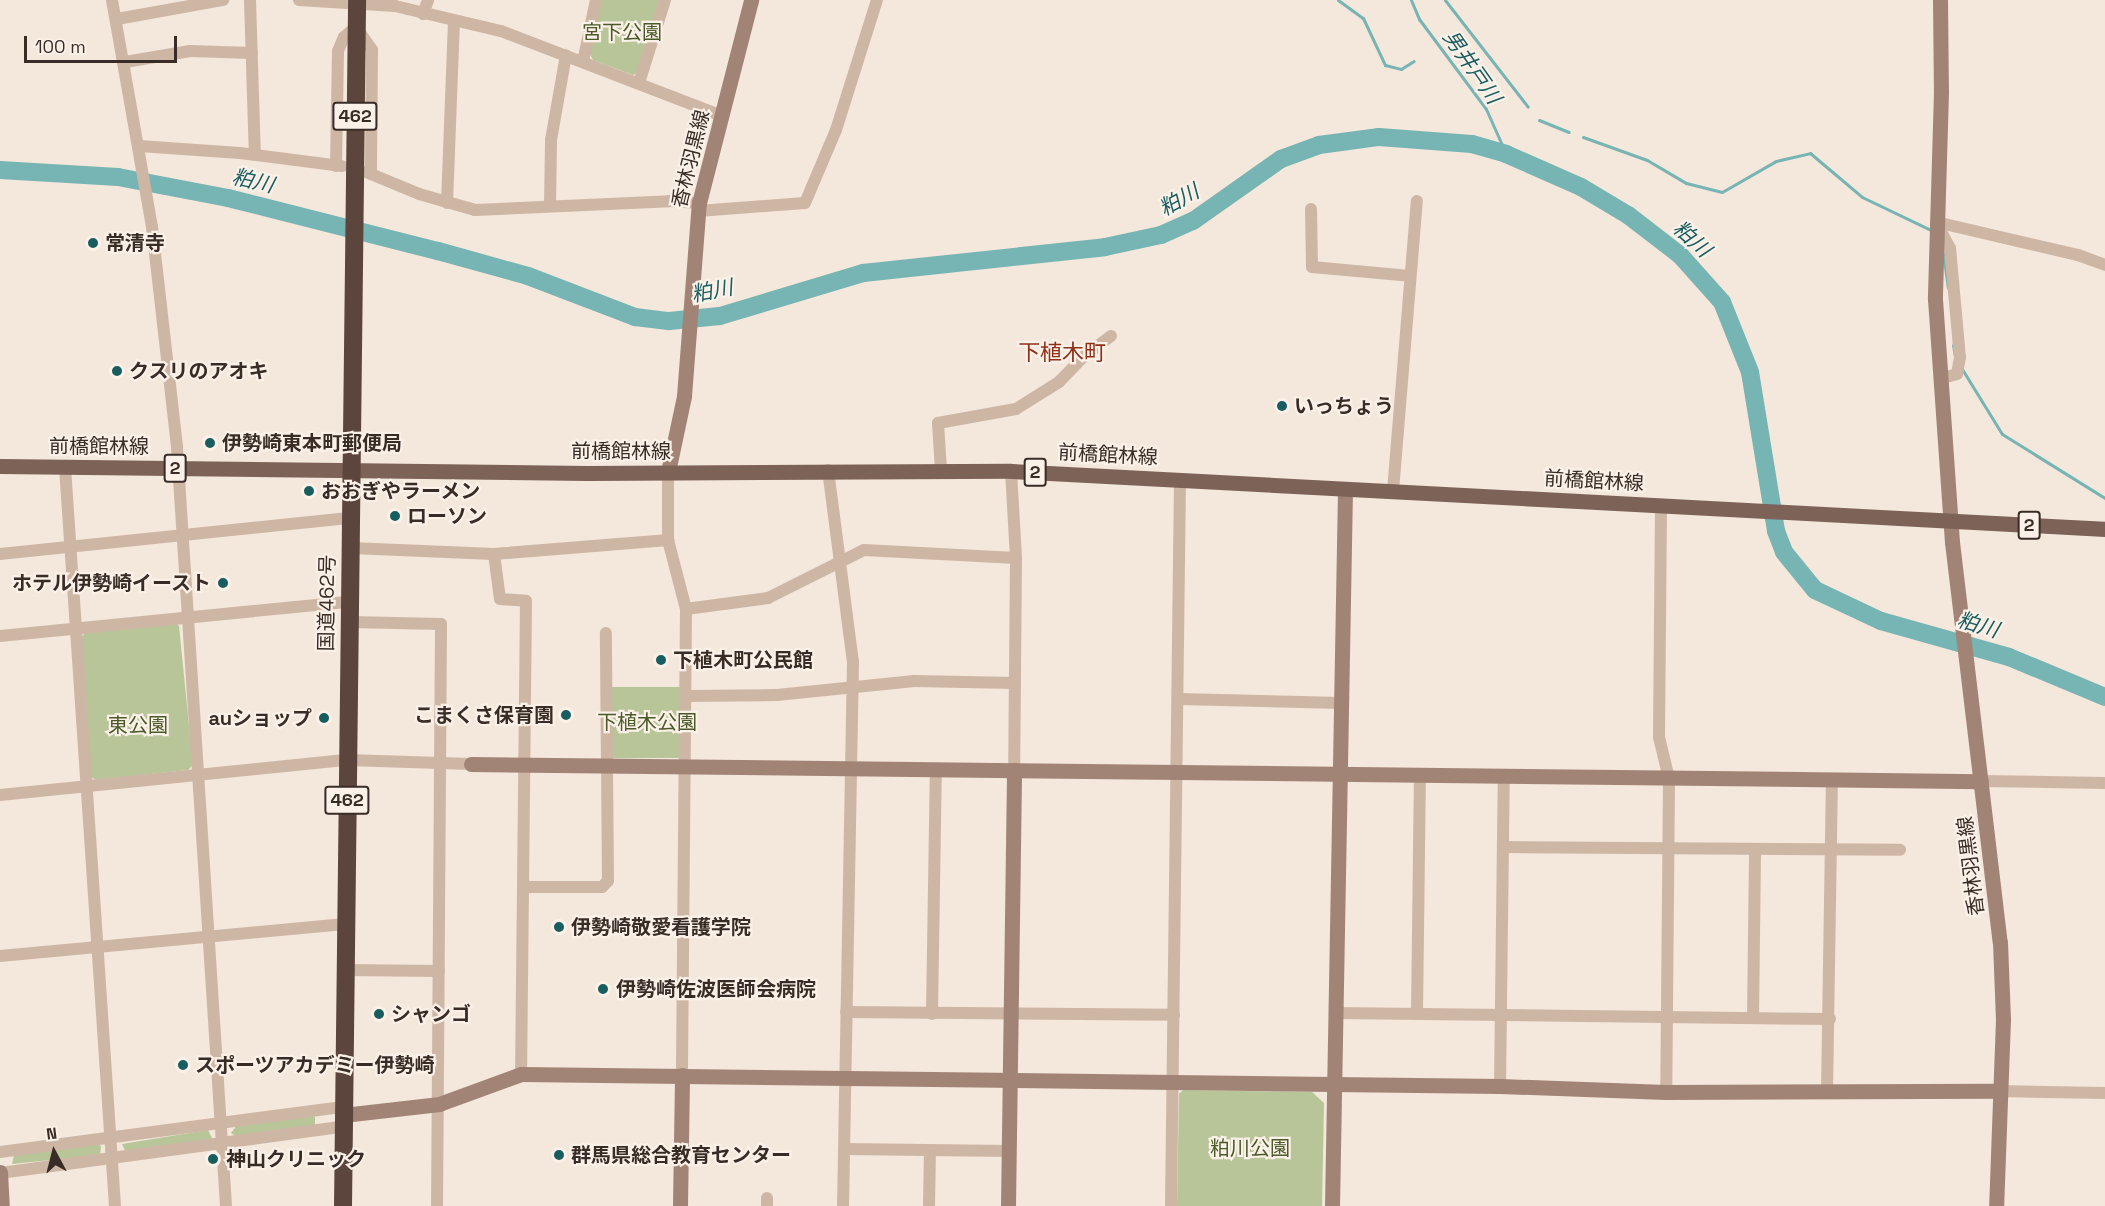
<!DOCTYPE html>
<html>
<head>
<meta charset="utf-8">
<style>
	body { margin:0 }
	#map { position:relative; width:2105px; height:1206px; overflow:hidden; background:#f4e7db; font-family:"Space Grotesk","Noto Sans JP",sans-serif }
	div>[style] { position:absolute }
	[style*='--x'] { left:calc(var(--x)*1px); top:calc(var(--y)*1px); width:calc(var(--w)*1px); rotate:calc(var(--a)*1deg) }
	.green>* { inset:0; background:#b8c599; transform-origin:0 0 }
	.stream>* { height:3px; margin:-1.5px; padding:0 1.5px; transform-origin:1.5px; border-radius:1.5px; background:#77b4b4 }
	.river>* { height:18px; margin:-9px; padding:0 9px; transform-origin:9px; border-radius:9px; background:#77b4b4 }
	.street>* { height:12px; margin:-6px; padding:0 6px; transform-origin:6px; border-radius:6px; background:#ceb6a5 }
	.secondary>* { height:15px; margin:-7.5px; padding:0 7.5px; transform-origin:7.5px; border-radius:7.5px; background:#a28476 }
	.primary>* { height:15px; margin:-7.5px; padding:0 7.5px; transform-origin:7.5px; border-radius:7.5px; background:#7c6257 }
	.highway>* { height:18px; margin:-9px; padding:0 9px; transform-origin:9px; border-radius:9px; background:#5b453d }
	.dots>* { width:16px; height:16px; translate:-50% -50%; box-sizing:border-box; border:3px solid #fbf1e8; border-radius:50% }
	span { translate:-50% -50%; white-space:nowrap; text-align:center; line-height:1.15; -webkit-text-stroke:4.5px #fbf1e8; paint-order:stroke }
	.shield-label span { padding:2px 4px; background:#fbf1e8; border:2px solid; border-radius:4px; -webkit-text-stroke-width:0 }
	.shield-label { font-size:18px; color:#392c27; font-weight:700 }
	.park-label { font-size:20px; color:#4a5a28 }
	.street-label { font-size:20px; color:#392c27 }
	.poi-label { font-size:20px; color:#392c27; font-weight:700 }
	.left { translate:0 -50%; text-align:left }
	.right { translate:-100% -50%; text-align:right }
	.water-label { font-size:21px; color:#185d5f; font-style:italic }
	.quarter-label { font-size:22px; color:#903018 }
	.north { position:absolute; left:24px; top:1122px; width:60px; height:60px; -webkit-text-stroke:4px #fbf1e8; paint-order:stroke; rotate:353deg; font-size:16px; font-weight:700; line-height:24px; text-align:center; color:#392c27 }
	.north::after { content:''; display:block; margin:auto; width:21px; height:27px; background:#392c27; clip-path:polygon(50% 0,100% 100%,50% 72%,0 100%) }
	.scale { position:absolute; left:24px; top:36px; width:153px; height:27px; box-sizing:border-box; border:3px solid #392c27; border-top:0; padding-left:8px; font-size:18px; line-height:21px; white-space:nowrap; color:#392c27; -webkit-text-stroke:4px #fbf1e8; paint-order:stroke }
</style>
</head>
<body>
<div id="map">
	<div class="green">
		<i style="clip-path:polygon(600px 0,662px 0,638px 73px,633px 75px,593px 60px,590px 54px)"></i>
		<i style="clip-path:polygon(175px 623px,179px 626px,193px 765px,188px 770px,96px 780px,91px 777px,81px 638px,85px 633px)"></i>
		<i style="left:612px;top:687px;width:70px;height:71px"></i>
		<i style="clip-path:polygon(1183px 1090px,1312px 1092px,1324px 1103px,1322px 1206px,1177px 1206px,1179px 1094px)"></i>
		<i style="clip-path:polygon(310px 1115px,315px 1117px,315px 1126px,238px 1138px,231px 1133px,237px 1125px)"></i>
		<i style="clip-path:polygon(208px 1130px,212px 1138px,207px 1142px,126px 1153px,122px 1144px)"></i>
		<i style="clip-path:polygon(97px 1144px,101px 1146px,100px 1155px,12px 1164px,14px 1155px)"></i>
	</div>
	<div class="stream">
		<i style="--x:1338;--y:0;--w:31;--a:36"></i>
		<i style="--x:1363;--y:18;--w:52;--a:64.9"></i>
		<i style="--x:1385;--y:65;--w:16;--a:14"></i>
		<i style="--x:1401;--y:69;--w:15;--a:-32"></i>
		<i style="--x:1411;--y:0;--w:21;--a:67"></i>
		<i style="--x:1419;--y:19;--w:112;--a:53.3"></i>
		<i style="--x:1486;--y:109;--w:49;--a:66"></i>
		<i style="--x:1445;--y:0;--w:135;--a:52.2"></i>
		<i style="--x:1539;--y:120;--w:32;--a:22"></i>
		<i style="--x:1583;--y:137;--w:68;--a:19.8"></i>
		<i style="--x:1647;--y:160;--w:45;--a:30.5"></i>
		<i style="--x:1686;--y:183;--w:37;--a:14"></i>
		<i style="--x:1722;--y:192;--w:62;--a:-29.9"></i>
		<i style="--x:1776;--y:161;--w:35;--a:-13"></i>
		<i style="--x:1810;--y:153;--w:68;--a:40.2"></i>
		<i style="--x:1862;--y:197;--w:76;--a:25.6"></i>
		<i style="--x:1943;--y:253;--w:35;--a:82"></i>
		<i style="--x:1953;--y:345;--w:17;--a:80"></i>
		<i style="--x:1962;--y:369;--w:76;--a:58.4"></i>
		<i style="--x:2002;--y:434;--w:121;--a:31.9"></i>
	</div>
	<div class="river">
		<i style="--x:0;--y:170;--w:118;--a:3.4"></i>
		<i style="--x:118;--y:177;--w:112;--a:10.8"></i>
		<i style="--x:228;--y:198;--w:217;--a:14.2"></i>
		<i style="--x:438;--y:251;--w:93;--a:15.5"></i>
		<i style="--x:528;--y:276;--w:115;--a:21"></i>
		<i style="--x:635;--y:317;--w:34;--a:7"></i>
		<i style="--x:669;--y:321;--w:51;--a:-5.6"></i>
		<i style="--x:720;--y:316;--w:149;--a:-16.7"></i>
		<i style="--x:863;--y:273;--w:243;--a:-6.1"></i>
		<i style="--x:1105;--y:247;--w:57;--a:-12.1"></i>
		<i style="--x:1161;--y:235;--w:35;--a:-24"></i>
		<i style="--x:1193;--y:221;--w:108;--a:-35.2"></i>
		<i style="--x:1281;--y:159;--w:40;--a:-20.2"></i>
		<i style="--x:1319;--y:145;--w:61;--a:-7.6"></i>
		<i style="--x:1379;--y:137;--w:93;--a:4.3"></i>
		<i style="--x:1472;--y:144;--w:35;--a:16"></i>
		<i style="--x:1506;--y:154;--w:82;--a:23.7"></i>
		<i style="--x:1581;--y:187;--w:55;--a:30.8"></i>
		<i style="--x:1628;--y:215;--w:66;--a:37.6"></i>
		<i style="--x:1680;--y:255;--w:63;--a:48.2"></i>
		<i style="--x:1722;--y:302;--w:75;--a:68.2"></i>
		<i style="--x:1750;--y:372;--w:161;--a:80.7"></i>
		<i style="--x:1776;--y:531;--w:22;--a:69"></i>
		<i style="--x:1784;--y:552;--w:49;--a:50.8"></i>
		<i style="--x:1815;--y:590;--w:73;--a:25.2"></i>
		<i style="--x:1881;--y:621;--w:133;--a:15.7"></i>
		<i style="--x:2009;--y:657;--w:104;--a:22.6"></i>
	</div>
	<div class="street">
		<i style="--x:112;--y:0;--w:230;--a:80"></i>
		<i style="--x:152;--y:227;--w:222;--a:83.5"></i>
		<i style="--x:177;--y:448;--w:760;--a:86.3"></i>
		<i style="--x:250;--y:0;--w:155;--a:88.2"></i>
		<i style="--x:299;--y:0;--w:96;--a:3.6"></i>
		<i style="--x:395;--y:6;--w:109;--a:13.3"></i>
		<i style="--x:501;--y:31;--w:238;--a:21"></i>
		<i style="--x:423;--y:14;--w:15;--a:-70"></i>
		<i style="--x:117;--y:19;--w:108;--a:-10.2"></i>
		<i style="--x:125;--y:62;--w:66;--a:-9.6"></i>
		<i style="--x:190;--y:51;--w:62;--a:1.8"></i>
		<i style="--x:583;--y:62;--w:63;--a:-78.2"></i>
		<i style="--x:639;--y:83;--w:87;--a:-72.6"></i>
		<i style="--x:139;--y:146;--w:101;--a:4"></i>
		<i style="--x:240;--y:153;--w:103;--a:7.3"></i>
		<i style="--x:336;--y:166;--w:115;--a:-89"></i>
		<i style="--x:338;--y:51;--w:15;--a:-67"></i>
		<i style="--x:344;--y:37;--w:16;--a:-40"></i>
		<i style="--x:356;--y:27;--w:28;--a:55"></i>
		<i style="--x:372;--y:50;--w:124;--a:90.5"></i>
		<i style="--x:366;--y:172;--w:57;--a:22.5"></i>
		<i style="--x:419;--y:194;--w:58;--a:15.9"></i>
		<i style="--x:475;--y:210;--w:195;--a:-2.6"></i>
		<i style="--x:670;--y:201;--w:29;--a:4"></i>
		<i style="--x:447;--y:203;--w:183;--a:-87.8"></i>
		<i style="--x:550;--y:206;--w:66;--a:-89.1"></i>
		<i style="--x:551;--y:140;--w:86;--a:-80"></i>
		<i style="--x:1311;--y:209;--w:58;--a:89"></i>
		<i style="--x:1312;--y:267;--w:98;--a:5.2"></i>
		<i style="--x:698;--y:211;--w:107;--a:-4.3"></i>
		<i style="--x:805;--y:203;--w:79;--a:-67"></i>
		<i style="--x:836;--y:130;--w:136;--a:-72.5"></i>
		<i style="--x:1936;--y:222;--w:30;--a:62"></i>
		<i style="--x:1950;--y:248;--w:109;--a:84.8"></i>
		<i style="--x:1960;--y:357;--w:17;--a:100"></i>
		<i style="--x:1957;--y:374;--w:18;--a:164"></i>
		<i style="--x:1936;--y:222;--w:146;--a:13.1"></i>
		<i style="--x:2078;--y:255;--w:29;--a:20"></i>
		<i style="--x:65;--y:467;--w:741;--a:86.13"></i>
		<i style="--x:828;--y:470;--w:194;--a:82.6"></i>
		<i style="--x:853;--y:662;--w:544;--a:91.05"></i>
		<i style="--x:941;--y:470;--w:47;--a:-93.7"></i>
		<i style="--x:938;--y:423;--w:79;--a:-10.2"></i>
		<i style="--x:1016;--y:409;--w:51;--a:-32.1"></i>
		<i style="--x:1059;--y:382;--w:35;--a:-46"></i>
		<i style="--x:1083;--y:357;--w:35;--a:-37"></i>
		<i style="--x:1011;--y:471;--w:87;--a:86.7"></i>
		<i style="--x:1016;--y:558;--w:212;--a:90.5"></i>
		<i style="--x:668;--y:472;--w:68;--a:90"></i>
		<i style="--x:668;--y:540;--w:71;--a:75.4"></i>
		<i style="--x:686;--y:609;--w:466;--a:90.5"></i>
		<i style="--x:1393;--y:491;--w:291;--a:-85.3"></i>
		<i style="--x:1661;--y:506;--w:231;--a:90.5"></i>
		<i style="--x:1659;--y:737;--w:43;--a:76.6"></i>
		<i style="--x:1669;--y:779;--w:313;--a:90.5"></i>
		<i style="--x:351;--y:548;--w:143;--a:2.4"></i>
		<i style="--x:494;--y:554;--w:175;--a:-4.6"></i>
		<i style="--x:0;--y:554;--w:353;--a:-5.9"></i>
		<i style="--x:494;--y:554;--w:45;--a:82.4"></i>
		<i style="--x:500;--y:599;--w:26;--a:4"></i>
		<i style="--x:526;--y:601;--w:473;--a:90.6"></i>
		<i style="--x:686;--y:609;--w:83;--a:-7.6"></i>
		<i style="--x:768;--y:598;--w:107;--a:-26.6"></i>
		<i style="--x:864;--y:550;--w:152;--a:3"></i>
		<i style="--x:349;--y:622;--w:92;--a:1.2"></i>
		<i style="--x:441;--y:624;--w:582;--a:90.39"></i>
		<i style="--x:0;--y:636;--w:351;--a:-5.6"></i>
		<i style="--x:686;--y:696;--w:91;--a:-0.6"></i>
		<i style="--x:777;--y:695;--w:138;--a:-5.8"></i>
		<i style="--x:914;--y:681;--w:101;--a:1.1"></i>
		<i style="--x:1179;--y:699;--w:163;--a:1.4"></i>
		<i style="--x:1981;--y:781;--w:124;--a:0.9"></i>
		<i style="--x:0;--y:795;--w:349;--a:-5.8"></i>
		<i style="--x:347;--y:760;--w:124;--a:1.8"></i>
		<i style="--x:1504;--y:847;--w:396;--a:0.4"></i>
		<i style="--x:523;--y:887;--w:79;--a:0"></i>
		<i style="--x:602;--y:887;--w:8;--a:-45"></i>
		<i style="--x:608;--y:881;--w:248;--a:-90.5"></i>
		<i style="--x:0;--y:956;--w:346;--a:-5.3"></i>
		<i style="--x:345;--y:970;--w:94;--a:0.6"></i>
		<i style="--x:846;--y:1012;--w:328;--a:0.5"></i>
		<i style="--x:1335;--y:1013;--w:495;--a:0.7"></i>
		<i style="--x:932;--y:1014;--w:245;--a:-89.1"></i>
		<i style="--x:1417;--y:1014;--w:238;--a:-89.3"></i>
		<i style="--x:1753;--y:1018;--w:169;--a:-89.3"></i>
		<i style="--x:1500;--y:1086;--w:309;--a:-89.3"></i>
		<i style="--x:1999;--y:1091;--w:106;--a:1.1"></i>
		<i style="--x:1827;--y:1093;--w:313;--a:-89.1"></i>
		<i style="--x:844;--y:1149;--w:165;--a:0.7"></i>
		<i style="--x:0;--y:1152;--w:346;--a:-7.5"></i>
		<i style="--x:0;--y:1173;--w:345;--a:-7.7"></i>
		<i style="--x:767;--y:1206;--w:8;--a:-90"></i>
		<i style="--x:929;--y:1206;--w:55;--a:-89"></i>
		<i style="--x:1171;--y:1206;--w:727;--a:-89.29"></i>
	</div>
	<div class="secondary">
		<i style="--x:1940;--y:0;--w:92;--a:89.4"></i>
		<i style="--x:1941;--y:92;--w:207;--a:91.7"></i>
		<i style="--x:1935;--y:299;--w:244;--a:86"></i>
		<i style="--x:1952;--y:542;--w:403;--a:83.2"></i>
		<i style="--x:2000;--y:942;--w:77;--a:87.8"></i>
		<i style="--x:2003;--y:1019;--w:187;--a:92.1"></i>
		<i style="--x:668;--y:472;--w:78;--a:-78.1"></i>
		<i style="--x:684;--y:396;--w:194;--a:-85.6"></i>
		<i style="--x:699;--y:203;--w:210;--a:-75.6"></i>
		<i style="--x:471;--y:764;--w:1510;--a:0.65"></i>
		<i style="--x:343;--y:1115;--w:97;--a:-6.5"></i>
		<i style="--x:439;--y:1104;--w:87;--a:-20.1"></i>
		<i style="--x:521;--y:1074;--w:979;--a:0.7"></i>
		<i style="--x:1500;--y:1086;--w:166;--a:2.1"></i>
		<i style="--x:1666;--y:1092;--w:333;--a:-0.2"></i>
		<i style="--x:0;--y:1172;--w:34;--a:87"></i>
		<i style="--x:680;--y:1206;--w:131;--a:-89.1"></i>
		<i style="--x:1008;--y:1206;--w:436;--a:-89.2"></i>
		<i style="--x:1332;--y:1206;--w:717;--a:-88.96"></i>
	</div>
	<div class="primary">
		<i style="--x:0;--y:466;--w:587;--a:0.68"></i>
		<i style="--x:587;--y:473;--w:424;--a:-0.3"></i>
		<i style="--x:1011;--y:471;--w:1096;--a:3.03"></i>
	</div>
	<div class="highway">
		<i style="--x:343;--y:1206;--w:1206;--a:-89.33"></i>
	</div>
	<div class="dots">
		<i style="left:93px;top:243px;background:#185d5f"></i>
		<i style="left:117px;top:371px;background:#185d5f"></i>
		<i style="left:1282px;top:406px;background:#185d5f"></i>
		<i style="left:210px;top:443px;background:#185d5f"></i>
		<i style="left:309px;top:491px;background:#185d5f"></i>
		<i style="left:395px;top:516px;background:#185d5f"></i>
		<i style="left:223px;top:583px;background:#185d5f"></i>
		<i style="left:661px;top:660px;background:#185d5f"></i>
		<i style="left:566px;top:715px;background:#185d5f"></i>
		<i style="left:324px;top:718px;background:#185d5f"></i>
		<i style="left:559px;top:927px;background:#185d5f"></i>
		<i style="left:603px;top:989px;background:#185d5f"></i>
		<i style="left:379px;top:1014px;background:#185d5f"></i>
		<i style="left:183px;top:1065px;background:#185d5f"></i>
		<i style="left:559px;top:1155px;background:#185d5f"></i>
		<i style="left:213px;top:1159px;background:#185d5f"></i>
	</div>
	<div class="shield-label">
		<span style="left:355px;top:116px">462</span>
		<span style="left:175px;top:468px">2</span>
		<span style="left:1035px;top:472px">2</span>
		<span style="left:2029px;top:525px">2</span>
		<span style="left:347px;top:800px">462</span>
	</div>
	<div class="park-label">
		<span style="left:622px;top:32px">宮下公園</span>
		<span style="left:647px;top:722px">下植木公園</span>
		<span style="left:138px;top:725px">東公園</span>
		<span style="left:1250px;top:1148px">粕川公園</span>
	</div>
	<div class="street-label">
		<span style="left:691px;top:159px;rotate:-76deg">香林羽黒線</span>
		<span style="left:99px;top:446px">前橋館林線</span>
		<span style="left:621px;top:451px">前橋館林線</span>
		<span style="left:1108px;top:455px;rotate:3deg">前橋館林線</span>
		<span style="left:1594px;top:481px;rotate:3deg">前橋館林線</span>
		<span style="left:327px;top:603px;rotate:-89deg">国道462号</span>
		<span style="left:1971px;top:866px;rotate:-97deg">香林羽黒線</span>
	</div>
	<div class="poi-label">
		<span class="left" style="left:105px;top:243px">常清寺</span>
		<span class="left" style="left:129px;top:371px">クスリのアオキ</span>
		<span class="left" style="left:1294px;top:406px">いっちょう</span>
		<span class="left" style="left:222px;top:443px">伊勢崎東本町郵便局</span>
		<span class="left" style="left:321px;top:491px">おおぎやラーメン</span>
		<span class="left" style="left:407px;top:516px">ローソン</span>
		<span class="right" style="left:211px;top:583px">ホテル伊勢崎イースト</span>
		<span class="left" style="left:673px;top:660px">下植木町公民館</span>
		<span class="right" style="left:554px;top:715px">こまくさ保育園</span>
		<span class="right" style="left:312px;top:718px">auショップ</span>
		<span class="left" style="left:571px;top:927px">伊勢崎敬愛看護学院</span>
		<span class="left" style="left:616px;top:989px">伊勢崎佐波医師会病院</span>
		<span class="left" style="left:391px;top:1014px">シャンゴ</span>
		<span class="left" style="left:195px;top:1065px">スポーツアカデミー伊勢崎</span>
		<span class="left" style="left:571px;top:1155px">群馬県総合教育センター</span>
		<span class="left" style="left:226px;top:1159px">神山クリニック</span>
	</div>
	<div class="water-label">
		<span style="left:1472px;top:67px;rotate:55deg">男井戸川</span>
		<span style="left:253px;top:181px;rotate:13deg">粕川</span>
		<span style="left:1179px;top:200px;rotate:-29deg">粕川</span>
		<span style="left:1692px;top:239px;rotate:42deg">粕川</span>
		<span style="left:712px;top:291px;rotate:-11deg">粕川</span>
		<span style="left:1978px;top:625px;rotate:16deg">粕川</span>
	</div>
	<div class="quarter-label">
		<span style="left:1062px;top:353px">下植木町</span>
	</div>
	<div class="north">N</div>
	<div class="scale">100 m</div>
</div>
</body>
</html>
